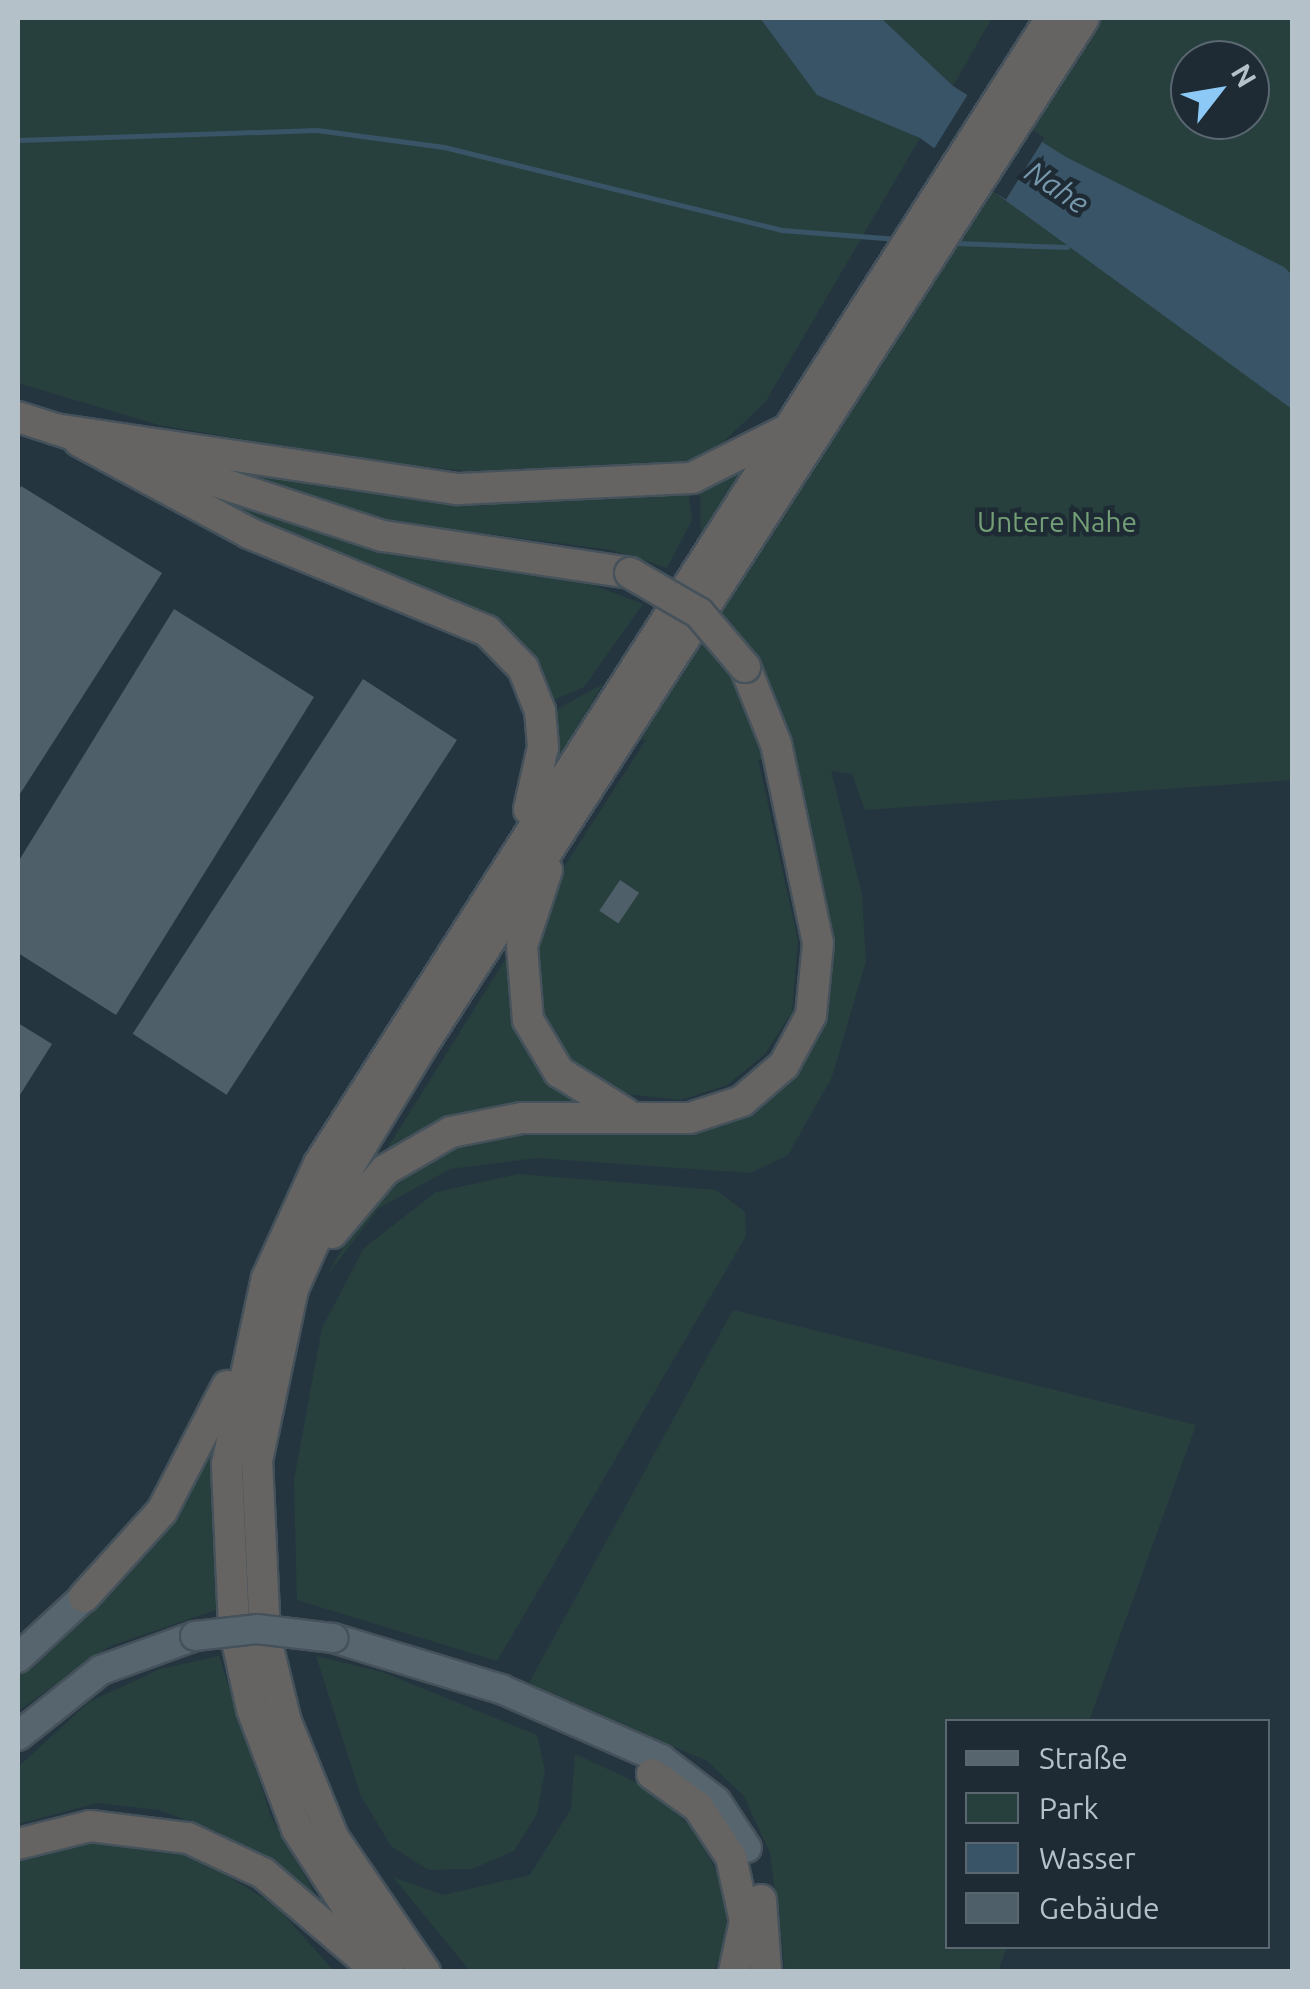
<!DOCTYPE html>
<html>
<head>
<meta charset="utf-8">
<style>
	body { margin:0 }
	#map { position:relative; width:1310px; height:1989px; overflow:hidden; background:#25353f; font-family:Ubuntu,sans-serif }
	div>[style] { position:absolute }
	[style*='--x'] { left:calc(var(--x)*1px); top:calc(var(--y)*1px); width:calc(var(--w)*1px); rotate:calc(var(--a)*1deg) }
	.green>* { inset:0; background:#27403e }
	.water>* { inset:0; background:#395466 }
	.pier>* { inset:0; background:#25353f; transform-origin:0 0 }
	.stream>* { height:5px; margin:-2.5px; padding:0 2.5px; transform-origin:2.5px; border-radius:2.5px; background:#395466 }
	.building>* { inset:0; background:#4e5f6a; transform-origin:0 0 }
	.roads { filter:drop-shadow(2px 0 #45525b) drop-shadow(-2px 0 #45525b) drop-shadow(0 2px #45525b) drop-shadow(0 -2px #45525b) }
	.primary>* { height:28px; margin:-14px; padding:0 14px; transform-origin:14px; border-radius:14px; background:#57656f }
	.trunk>* { height:30px; margin:-15px; padding:0 15px; transform-origin:15px; border-radius:15px; background:#666462 }
	.bridges { filter:drop-shadow(2px 0 #45525b) drop-shadow(-2px 0 #45525b) drop-shadow(0 2px #45525b) drop-shadow(0 -2px #45525b) }
	.primary-bridge>* { height:28px; margin:-14px; padding:0 14px; transform-origin:14px; border-radius:14px; background:#57656f }
	.trunk-bridge>* { height:30px; margin:-15px; padding:0 15px; transform-origin:15px; border-radius:15px; background:#666462 }
	span { translate:-50% -50%; white-space:nowrap; text-align:center; line-height:1.15; -webkit-text-stroke:9px #1e2b34; paint-order:stroke }
	.park-label { font-size:28px; color:#749f76 }
	.water-label { font-size:30px; color:#7697ac; font-style:italic }
	.frame { position:absolute; inset:0; border:20px solid #b5c1c9; pointer-events:none }
	.legend { position:absolute; left:945px; top:1719px; width:325px; height:230px; box-sizing:border-box; background:#1e2b34; border:2px solid #5a6770; margin:0; padding:12px 18px; list-style:none; font-size:30px; color:#b5c1c9 }
	.legend li { display:flex; align-items:center; gap:20px; height:50px }
	.legend b { width:50px; border:2px solid #5a6770 }
	.north { position:absolute; left:1170px; top:40px; width:100px; height:100px; box-sizing:border-box; background:#1e2b34; border:2px solid #5a6770; border-radius:50%; rotate:59deg; font-size:28px; font-weight:700; line-height:40px; text-align:center; color:#b5c1c9 }
	.north::after { content:''; display:block; margin:auto; width:35px; height:45px; background:#8dc9f6; clip-path:polygon(50% 0,100% 100%,50% 72%,0 100%) }
</style>
</head>
<body>
<div id="map">
	<div class="green">
		<i style="clip-path:polygon(18px 18px,760px 18px,818px 95px,920px 138px,766px 401px,719px 446px,685px 464px,476px 472px,372px 461px,159px 425px,18px 383px)"></i>
		<i style="clip-path:polygon(881px 18px,992px 18px,953px 86px)"></i>
		<i style="clip-path:polygon(evenodd,1096px 18px,1292px 18px,1292px 780px,865px 810px,852px 774px,831px 771px,862px 895px,866px 961px,832px 1077px,788px 1155px,750px 1173px,537px 1158px,450px 1169px,379px 1208px,325px 1278px,374px 1194px,468px 1136px,700px 1132px,783px 1089px,816px 1044px,830px 996px,830px 932px,796px 765px,758px 759px,798px 941px,792px 1012px,765px 1054px,727px 1085px,681px 1100px,627px 1094px,582px 1069px,550px 1036px,533px 992px,533px 944px,557px 878px,646px 740px,634px 737px,1096px 18px,1190px 60px,1250px 60px,1250px 120px,1190px 120px,1190px 60px)"></i>
		<i style="clip-path:polygon(759px 454px,701px 539px,700px 487px)"></i>
		<i style="clip-path:polygon(199px 460px,439px 501px,688px 491px,692px 520px,667px 568px,612px 550px,387px 521px)"></i>
		<i style="clip-path:polygon(164px 476px,334px 535px,577px 579px,643px 604px,584px 687px,549px 702px,540px 679px,331px 556px)"></i>
		<i style="clip-path:polygon(603px 684px,547px 777px,552px 712px)"></i>
		<i style="clip-path:polygon(513px 947px,510px 982px,597px 1113px,380px 1160px)"></i>
		<i style="clip-path:polygon(519px 1174px,716px 1190px,745px 1212px,746px 1236px,497px 1661px,297px 1600px,294px 1480px,322px 1328px,364px 1248px,436px 1192px)"></i>
		<i style="clip-path:polygon(733px 1310px,1196px 1425px,1089px 1721px,948px 1722px,948px 1946px,1007px 1947px,998px 1971px,785px 1971px,770px 1853px,744px 1796px,707px 1761px,529px 1683px)"></i>
		<i style="clip-path:polygon(215px 1435px,216px 1610px,110px 1646px,18px 1711px,18px 1674px)"></i>
		<i style="clip-path:polygon(219px 1656px,271px 1817px,322px 1906px,218px 1832px,159px 1810px,97px 1803px,18px 1824px,18px 1767px,89px 1702px,160px 1669px)"></i>
		<i style="clip-path:polygon(316px 1656px,382px 1672px,537px 1735px,545px 1770px,537px 1814px,514px 1851px,472px 1869px,428px 1870px,391px 1846px,361px 1796px)"></i>
		<i style="clip-path:polygon(575px 1754px,651px 1789px,698px 1834px,726px 1891px,727px 1939px,714px 1971px,470px 1971px,393px 1877px,443px 1895px,530px 1875px,571px 1809px)"></i>
		<i style="clip-path:polygon(95px 1837px,154px 1843px,209px 1864px,276px 1906px,334px 1971px,18px 1971px,18px 1856px)"></i>
	</div>
	<div class="water">
		<i style="clip-path:polygon(760px 18px,881px 18px,953px 86px,1066px 157px,1284px 267px,1292px 275px,1292px 409px,920px 138px,817px 95px)"></i>
	</div>
	<div class="pier">
		<i style="left:970px;top:91px;width:88px;height:73px;rotate:32deg"></i>
	</div>
	<div class="stream">
		<i style="--x:18;--y:140;--w:299;--a:-1.9"></i>
		<i style="--x:317;--y:130;--w:128;--a:7.6"></i>
		<i style="--x:444;--y:147;--w:347;--a:13.8"></i>
		<i style="--x:781;--y:230;--w:117;--a:4.4"></i>
		<i style="--x:954;--y:243;--w:113;--a:2"></i>
	</div>
	<div class="building">
		<i style="clip-path:polygon(21px 486px,162px 573px,18px 797px,18px 492px)"></i>
		<i style="clip-path:polygon(174px 609px,314px 697px,116px 1015px,18px 953px,18px 862px)"></i>
		<i style="left:363px;top:679px;width:112px;height:423px;rotate:33deg"></i>
		<i style="left:620px;top:880px;width:23px;height:37px;rotate:34deg"></i>
		<i style="clip-path:polygon(18px 1023px,52px 1044px,18px 1098px)"></i>
	</div>
	<div class="roads">
		<div class="primary">
			<i style="--x:333;--y:1638;--w:176;--a:16.9"></i>
			<i style="--x:501;--y:1689;--w:175;--a:23.6"></i>
			<i style="--x:661;--y:1759;--w:69;--a:37.4"></i>
			<i style="--x:716;--y:1801;--w:56;--a:56.6"></i>
			<i style="--x:18;--y:1658;--w:90;--a:-42.7"></i>
			<i style="--x:18;--y:1736;--w:106;--a:-38.5"></i>
			<i style="--x:101;--y:1670;--w:100;--a:-19.9"></i>
		</div>
		<div class="trunk">
			<i style="--x:18;--y:417;--w:56;--a:17.8"></i>
			<i style="--x:55;--y:429;--w:407;--a:8.5"></i>
			<i style="--x:458;--y:489;--w:234;--a:-2.7"></i>
			<i style="--x:692;--y:478;--w:102;--a:-26.8"></i>
			<i style="--x:79;--y:441;--w:193;--a:28.4"></i>
			<i style="--x:249;--y:533;--w:257;--a:22.4"></i>
			<i style="--x:487;--y:631;--w:52;--a:45.8"></i>
			<i style="--x:523;--y:668;--w:46;--a:68.4"></i>
			<i style="--x:540;--y:711;--w:36;--a:85"></i>
			<i style="--x:543;--y:747;--w:64;--a:102.7"></i>
			<i style="--x:144;--y:458;--w:251;--a:18.1"></i>
			<i style="--x:383;--y:536;--w:250;--a:8.5"></i>
			<i style="--x:547;--y:870;--w:80;--a:108.2"></i>
			<i style="--x:522;--y:946;--w:74;--a:85.4"></i>
			<i style="--x:528;--y:1020;--w:61;--a:59.2"></i>
			<i style="--x:559;--y:1072;--w:78;--a:31.8"></i>
			<i style="--x:332;--y:1233;--w:82;--a:-49.9"></i>
			<i style="--x:385;--y:1170;--w:76;--a:-29.9"></i>
			<i style="--x:451;--y:1132;--w:72;--a:-11.2"></i>
			<i style="--x:522;--y:1118;--w:168;--a:0"></i>
			<i style="--x:690;--y:1118;--w:55;--a:-18.1"></i>
			<i style="--x:742;--y:1101;--w:55;--a:-40.6"></i>
			<i style="--x:784;--y:1065;--w:57;--a:-61.6"></i>
			<i style="--x:811;--y:1015;--w:72;--a:-84.4"></i>
			<i style="--x:818;--y:943;--w:203;--a:-101.9"></i>
			<i style="--x:776;--y:744;--w:83;--a:-111.9"></i>
			<i style="--x:84;--y:1597;--w:116;--a:-47.8"></i>
			<i style="--x:162;--y:1511;--w:141;--a:-62.5"></i>
			<i style="--x:652;--y:1774;--w:57;--a:35.7"></i>
			<i style="--x:698;--y:1807;--w:60;--a:56.6"></i>
			<i style="--x:731;--y:1857;--w:66;--a:77.7"></i>
			<i style="--x:745;--y:1921;--w:52;--a:102.2"></i>
			<i style="--x:18;--y:1844;--w:74;--a:-14"></i>
			<i style="--x:90;--y:1826;--w:99;--a:7"></i>
			<i style="--x:188;--y:1838;--w:83;--a:25"></i>
			<i style="--x:263;--y:1873;--w:129;--a:40.6"></i>
			<i style="--x:761;--y:1900;--w:72;--a:86"></i>
			<i style="--x:389;--y:1972;--w:170;--a:-122.8"></i>
			<i style="--x:297;--y:1829;--w:128;--a:-110.6"></i>
			<i style="--x:252;--y:1709;--w:84;--a:-102.4"></i>
			<i style="--x:234;--y:1627;--w:163;--a:-92.5"></i>
			<i style="--x:227;--y:1464;--w:190;--a:-77.9"></i>
			<i style="--x:267;--y:1278;--w:125;--a:-65.5"></i>
			<i style="--x:319;--y:1164;--w:1360;--a:-57.43"></i>
			<i style="--x:425;--y:1972;--w:163;--a:-124.3"></i>
			<i style="--x:333;--y:1837;--w:124;--a:-112.2"></i>
			<i style="--x:286;--y:1722;--w:89;--a:-103.7"></i>
			<i style="--x:265;--y:1636;--w:175;--a:-92.6"></i>
			<i style="--x:257;--y:1461;--w:176;--a:-78.2"></i>
			<i style="--x:293;--y:1289;--w:127;--a:-65.9"></i>
			<i style="--x:345;--y:1173;--w:152;--a:-58.7"></i>
			<i style="--x:424;--y:1043;--w:1219;--a:-57.22"></i>
		</div>
	</div>
	<div class="bridges">
		<div class="primary-bridge">
			<i style="--x:195;--y:1636;--w:62;--a:-6.4"></i>
			<i style="--x:257;--y:1629;--w:77;--a:6.8"></i>
		</div>
		<div class="trunk-bridge">
			<i style="--x:630;--y:573;--w:80;--a:30.1"></i>
			<i style="--x:699;--y:613;--w:71;--a:49.6"></i>
		</div>
	</div>
	<div class="park-label">
		<span style="left:1057px;top:522px">Untere Nahe</span>
	</div>
	<div class="water-label">
		<span style="left:1057px;top:187px;rotate:34deg">Nahe</span>
	</div>
	<div class="frame"></div>
	<ul class="legend">
	<li><b style="height:12px;background:#57656f"></b>Straße</li>
	<li><b style="height:28px;background:#27403e"></b>Park</li>
	<li><b style="height:28px;background:#395466"></b>Wasser</li>
	<li><b style="height:28px;background:#4e5f6a"></b>Gebäude</li>
	</ul>
	<div class="north">N</div>
</div>
</body>
</html>
